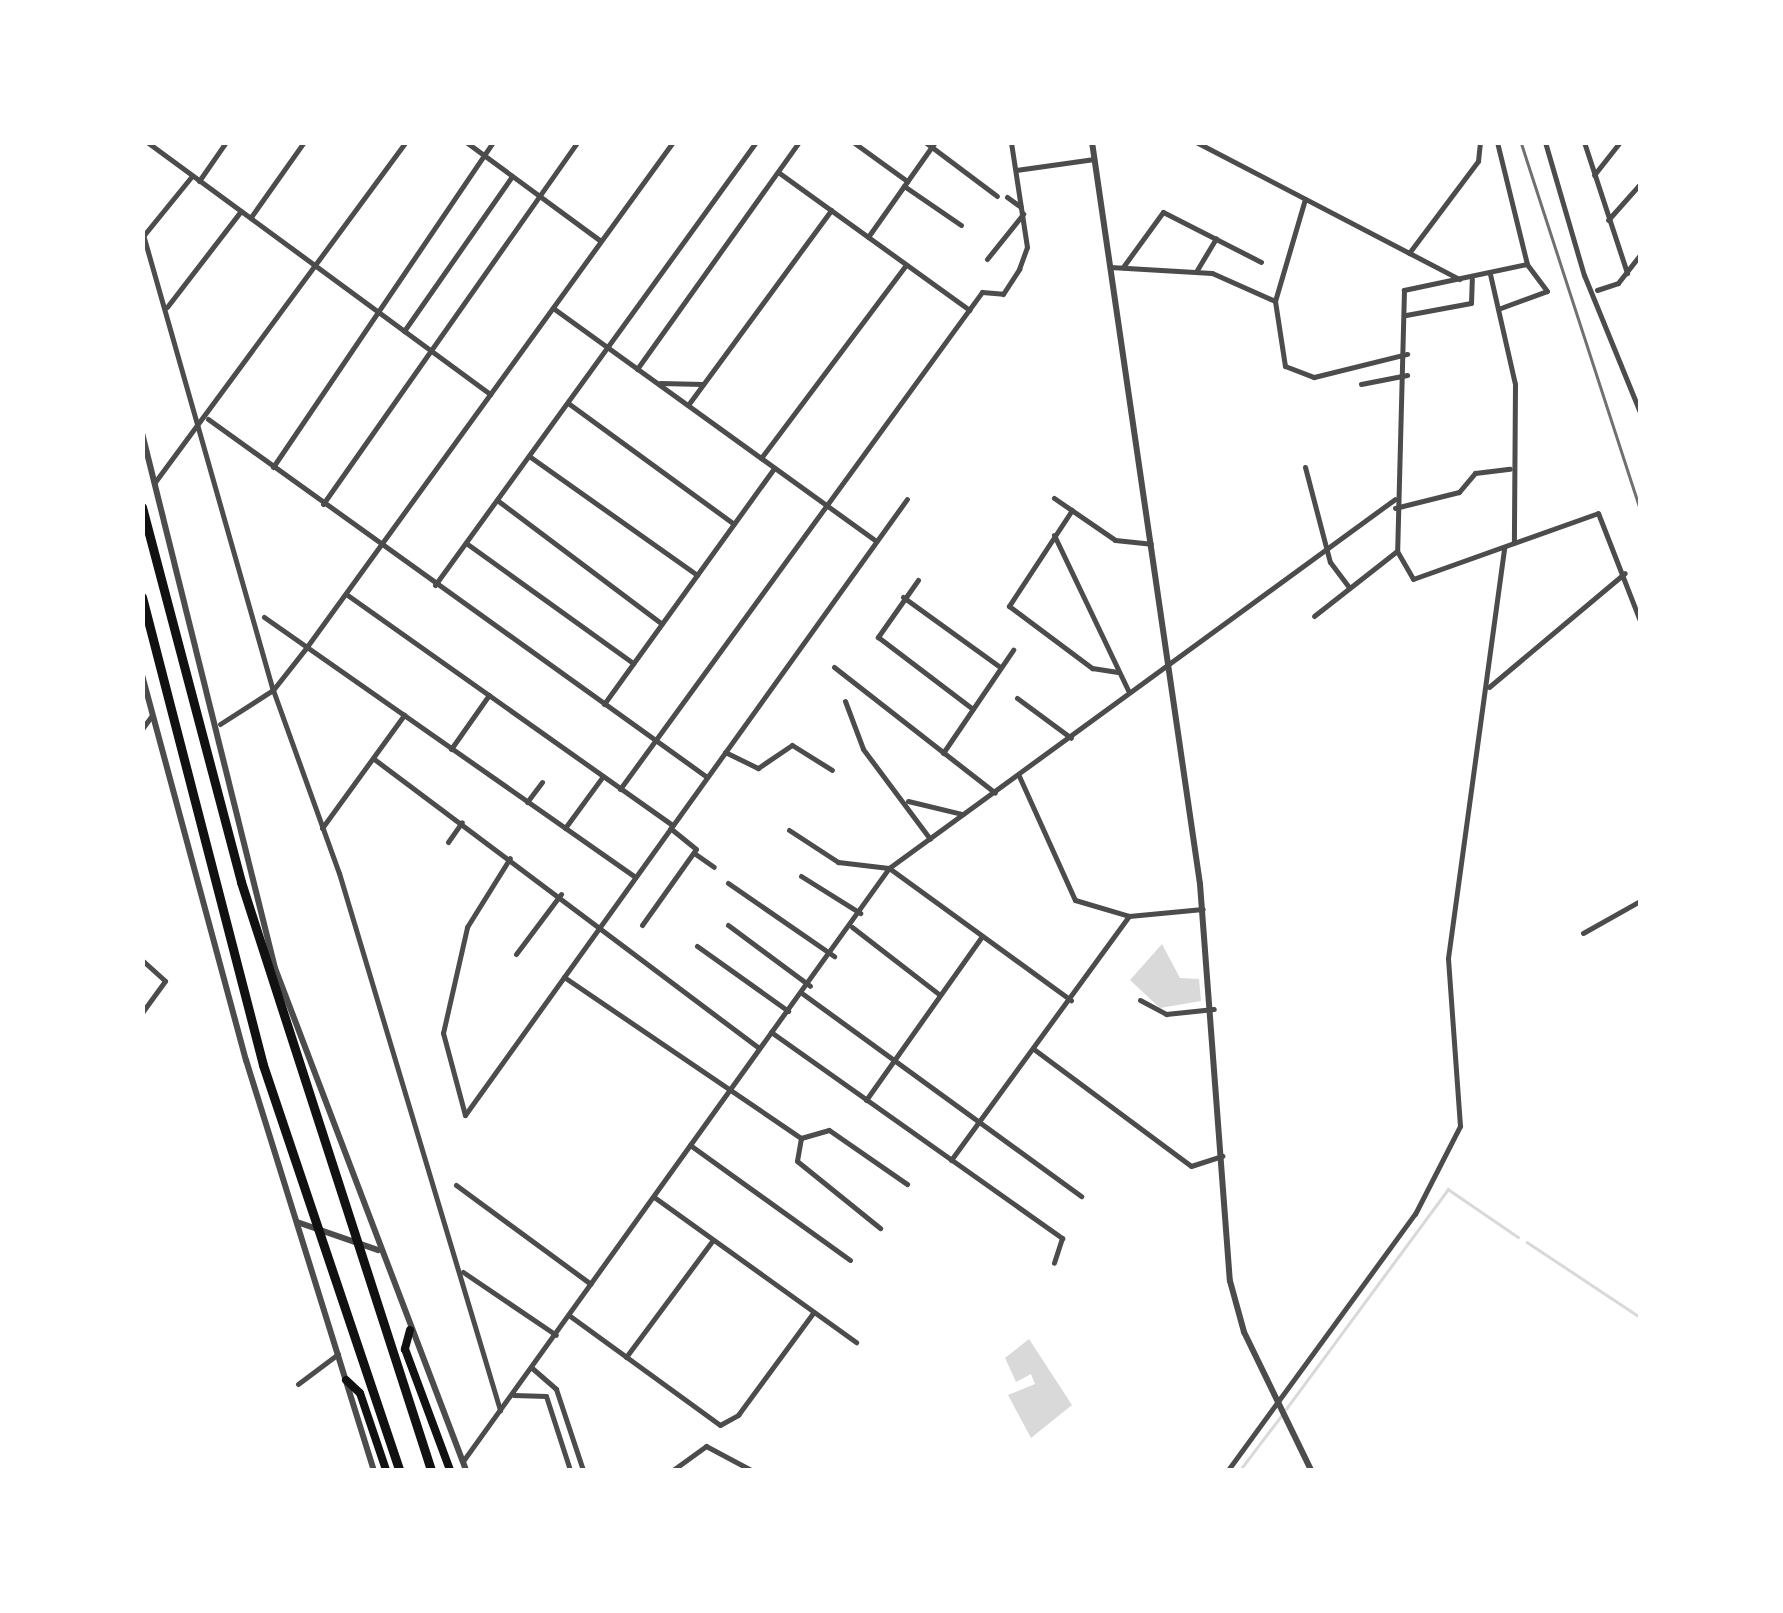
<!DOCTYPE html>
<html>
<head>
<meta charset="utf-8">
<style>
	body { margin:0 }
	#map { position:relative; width:1783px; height:1613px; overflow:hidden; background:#fff; font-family:"Fira Sans Condensed",sans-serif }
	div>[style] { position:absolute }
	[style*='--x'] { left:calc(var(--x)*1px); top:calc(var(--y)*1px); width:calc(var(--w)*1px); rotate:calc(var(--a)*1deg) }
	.water>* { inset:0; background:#d9d9d9 }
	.stream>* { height:2.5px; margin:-1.25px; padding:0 1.25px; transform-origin:1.25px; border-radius:1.25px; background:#d9d9d9 }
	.minor>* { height:5px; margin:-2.5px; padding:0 2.5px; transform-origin:2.5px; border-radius:2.5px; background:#4c4c4c }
	.tertiary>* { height:6px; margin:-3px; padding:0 3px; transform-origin:3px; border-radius:3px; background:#4c4c4c }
	.secondary>* { height:8px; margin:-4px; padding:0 4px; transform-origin:4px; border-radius:4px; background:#111 }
	.trunk>* { height:9px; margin:-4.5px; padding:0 4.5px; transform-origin:4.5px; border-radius:4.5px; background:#111 }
	.rail>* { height:2.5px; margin:-1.25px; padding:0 1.25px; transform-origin:1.25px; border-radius:1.25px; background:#707070 }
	span { translate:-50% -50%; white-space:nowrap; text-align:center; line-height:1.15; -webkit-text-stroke:8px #fff; paint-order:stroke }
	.frame { position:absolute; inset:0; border:145px solid #fff; pointer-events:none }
</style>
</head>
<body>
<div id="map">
	<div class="water">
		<i style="clip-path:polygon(1162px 944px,1180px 978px,1199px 979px,1201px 1001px,1160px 1008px,1130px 980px)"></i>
		<i style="clip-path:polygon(1029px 1339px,1072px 1405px,1031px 1438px,1008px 1395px,1035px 1384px,1031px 1374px,1016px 1382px,1005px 1358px)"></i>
	</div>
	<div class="stream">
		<i style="--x:1527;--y:1242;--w:136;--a:33.6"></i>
		<i style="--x:1286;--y:1409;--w:273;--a:-53.6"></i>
		<i style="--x:1448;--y:1189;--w:85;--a:34.4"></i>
		<i style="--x:1240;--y:1470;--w:68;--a:-52.8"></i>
	</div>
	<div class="minor">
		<i style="--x:147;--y:142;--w:426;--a:36.3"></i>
		<i style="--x:466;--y:142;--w:167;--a:36.3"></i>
		<i style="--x:853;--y:142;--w:67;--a:35.8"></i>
		<i style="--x:925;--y:142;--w:90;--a:36.9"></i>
		<i style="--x:1196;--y:142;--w:297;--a:27.5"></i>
		<i style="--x:1497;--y:142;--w:126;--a:76.2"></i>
		<i style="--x:1527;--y:264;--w:126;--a:168.1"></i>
		<i style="--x:1404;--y:290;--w:261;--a:91.5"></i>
		<i style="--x:1397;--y:551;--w:32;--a:60"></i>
		<i style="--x:1413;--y:579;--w:196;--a:-19.6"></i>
		<i style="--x:1598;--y:513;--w:116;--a:68.7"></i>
		<i style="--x:1545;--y:142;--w:139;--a:73.7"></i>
		<i style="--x:1584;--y:275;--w:148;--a:67.8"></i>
		<i style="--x:1584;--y:142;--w:138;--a:71.8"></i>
		<i style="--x:1016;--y:170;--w:79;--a:-8"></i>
		<i style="--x:778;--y:172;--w:236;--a:35.8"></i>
		<i style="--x:1594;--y:175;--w:42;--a:-51.8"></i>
		<i style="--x:199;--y:181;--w:47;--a:-55.3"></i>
		<i style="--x:904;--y:186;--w:69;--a:34.4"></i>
		<i style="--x:1007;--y:197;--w:17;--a:36"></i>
		<i style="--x:1305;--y:199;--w:106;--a:106.4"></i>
		<i style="--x:1275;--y:301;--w:66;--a:81.3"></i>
		<i style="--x:1285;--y:366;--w:31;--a:21"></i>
		<i style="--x:1314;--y:377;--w:96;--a:-13.9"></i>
		<i style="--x:251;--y:217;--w:92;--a:-54.8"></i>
		<i style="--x:1608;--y:220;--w:48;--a:-48.4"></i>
		<i style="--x:142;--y:231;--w:477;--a:74.1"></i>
		<i style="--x:273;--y:690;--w:195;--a:70.2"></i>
		<i style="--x:339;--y:873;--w:561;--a:73.31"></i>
		<i style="--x:144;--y:235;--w:76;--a:-50.9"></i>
		<i style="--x:868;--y:237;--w:116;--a:-54.8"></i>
		<i style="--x:1409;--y:253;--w:115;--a:-53.1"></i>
		<i style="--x:1478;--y:161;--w:19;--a:-84"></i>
		<i style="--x:987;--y:259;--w:58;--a:-51.3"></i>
		<i style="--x:1110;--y:267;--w:102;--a:3.4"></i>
		<i style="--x:1212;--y:273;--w:69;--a:24"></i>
		<i style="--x:1123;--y:267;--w:68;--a:-54"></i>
		<i style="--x:1163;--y:212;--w:110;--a:27"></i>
		<i style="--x:1197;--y:270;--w:37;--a:-59"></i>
		<i style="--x:1490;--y:274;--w:113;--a:77.2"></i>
		<i style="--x:1515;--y:384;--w:159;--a:90.4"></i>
		<i style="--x:1597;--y:290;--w:22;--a:-18"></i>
		<i style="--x:1618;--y:283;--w:36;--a:-52"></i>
		<i style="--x:167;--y:307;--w:121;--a:-52.4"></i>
		<i style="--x:553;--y:308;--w:398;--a:35.8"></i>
		<i style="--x:1498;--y:309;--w:52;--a:-20.2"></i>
		<i style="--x:1547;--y:291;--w:34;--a:-127"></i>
		<i style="--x:1406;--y:315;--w:66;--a:-10.5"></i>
		<i style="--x:1471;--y:303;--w:24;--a:-88"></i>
		<i style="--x:404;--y:331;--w:189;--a:-55.1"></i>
		<i style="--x:637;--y:369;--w:279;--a:-54.5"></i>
		<i style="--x:660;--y:383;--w:43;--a:1.3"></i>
		<i style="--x:1361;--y:384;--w:47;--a:-11.1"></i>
		<i style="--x:568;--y:403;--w:205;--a:36.1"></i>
		<i style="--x:688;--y:405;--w:242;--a:-53.7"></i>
		<i style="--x:208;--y:419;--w:614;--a:35.66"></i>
		<i style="--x:529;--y:456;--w:206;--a:35.3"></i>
		<i style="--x:761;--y:458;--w:241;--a:-53.1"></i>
		<i style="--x:273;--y:467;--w:392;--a:-55.9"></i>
		<i style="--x:1305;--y:467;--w:98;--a:75.3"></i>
		<i style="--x:1330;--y:562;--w:31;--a:53"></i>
		<i style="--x:155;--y:482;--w:423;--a:-53.6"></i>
		<i style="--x:1054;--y:498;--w:74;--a:34.5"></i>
		<i style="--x:1115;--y:540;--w:36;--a:6"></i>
		<i style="--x:497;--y:500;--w:206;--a:36.9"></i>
		<i style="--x:323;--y:504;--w:442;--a:-54.9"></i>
		<i style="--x:1395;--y:508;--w:66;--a:-14"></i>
		<i style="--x:1459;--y:492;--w:25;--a:-50"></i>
		<i style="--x:1475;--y:473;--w:35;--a:-7"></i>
		<i style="--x:1072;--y:510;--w:115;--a:123.3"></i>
		<i style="--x:1009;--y:606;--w:104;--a:36.8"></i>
		<i style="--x:1092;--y:668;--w:26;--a:9"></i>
		<i style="--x:1054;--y:535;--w:172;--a:64.5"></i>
		<i style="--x:466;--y:543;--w:206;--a:35.7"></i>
		<i style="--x:918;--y:580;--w:70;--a:125.1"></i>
		<i style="--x:878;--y:637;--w:119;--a:37.2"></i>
		<i style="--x:435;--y:585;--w:547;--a:-54.07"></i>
		<i style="--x:346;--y:594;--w:400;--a:35.3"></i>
		<i style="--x:903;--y:597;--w:120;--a:35.8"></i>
		<i style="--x:1314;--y:616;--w:105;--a:-38.1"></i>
		<i style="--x:264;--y:617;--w:453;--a:35"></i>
		<i style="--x:834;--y:667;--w:204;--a:38"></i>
		<i style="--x:1489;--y:687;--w:177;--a:-40"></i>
		<i style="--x:1017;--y:698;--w:67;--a:36.5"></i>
		<i style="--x:845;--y:701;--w:51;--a:69.4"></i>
		<i style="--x:863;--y:749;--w:112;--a:53.3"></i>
		<i style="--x:604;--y:704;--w:291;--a:-54.2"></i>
		<i style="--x:220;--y:724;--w:63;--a:-32.7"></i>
		<i style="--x:273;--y:690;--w:53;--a:-51.8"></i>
		<i style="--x:306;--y:648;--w:625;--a:-54.05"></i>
		<i style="--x:142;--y:729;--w:17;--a:-54"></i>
		<i style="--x:451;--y:749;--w:66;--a:-54.9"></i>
		<i style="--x:725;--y:752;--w:37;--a:26"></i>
		<i style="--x:758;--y:768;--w:41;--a:-34.1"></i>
		<i style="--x:792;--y:745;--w:47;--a:32"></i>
		<i style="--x:943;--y:753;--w:125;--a:-55.8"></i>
		<i style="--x:374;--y:759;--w:481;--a:36.9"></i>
		<i style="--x:1019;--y:776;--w:136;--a:65.7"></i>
		<i style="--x:1075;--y:900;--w:56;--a:16.5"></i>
		<i style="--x:1129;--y:916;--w:74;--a:-5.4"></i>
		<i style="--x:620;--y:789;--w:615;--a:-53.93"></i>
		<i style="--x:982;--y:292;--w:21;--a:5"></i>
		<i style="--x:1003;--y:294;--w:30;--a:-57"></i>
		<i style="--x:1019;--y:269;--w:23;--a:-70"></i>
		<i style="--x:1027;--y:247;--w:106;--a:-98.7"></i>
		<i style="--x:908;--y:801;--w:56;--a:13.5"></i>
		<i style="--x:527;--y:802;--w:25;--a:-53"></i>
		<i style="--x:322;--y:828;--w:140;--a:-54"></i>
		<i style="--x:565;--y:828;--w:64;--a:-53.8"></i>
		<i style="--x:789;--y:830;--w:59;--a:33.1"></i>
		<i style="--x:838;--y:862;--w:51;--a:6.7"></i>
		<i style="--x:889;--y:868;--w:225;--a:36"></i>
		<i style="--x:448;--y:842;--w:24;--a:-55"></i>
		<i style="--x:694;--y:853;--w:24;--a:35"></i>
		<i style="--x:801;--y:876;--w:70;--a:32.1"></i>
		<i style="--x:728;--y:883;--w:129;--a:34.6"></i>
		<i style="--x:642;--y:925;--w:93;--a:-54.6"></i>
		<i style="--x:696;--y:849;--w:33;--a:-141"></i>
		<i style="--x:728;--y:925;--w:102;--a:36.6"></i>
		<i style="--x:852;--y:927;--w:111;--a:37.7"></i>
		<i style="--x:1583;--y:933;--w:65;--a:-29.3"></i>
		<i style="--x:697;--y:946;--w:112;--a:35.5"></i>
		<i style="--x:516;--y:954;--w:75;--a:-53.1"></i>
		<i style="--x:142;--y:960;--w:31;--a:42"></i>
		<i style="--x:165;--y:981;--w:39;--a:126"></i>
		<i style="--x:564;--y:977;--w:287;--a:34.2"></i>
		<i style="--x:801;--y:1138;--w:29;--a:-16"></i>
		<i style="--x:829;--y:1130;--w:95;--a:34.7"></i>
		<i style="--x:803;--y:994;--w:344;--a:36"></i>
		<i style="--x:1140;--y:1000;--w:30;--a:28"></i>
		<i style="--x:1166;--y:1014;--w:48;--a:-5.9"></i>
		<i style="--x:771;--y:1032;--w:357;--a:35.3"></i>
		<i style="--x:1062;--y:1238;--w:26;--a:108"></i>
		<i style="--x:1035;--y:1050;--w:194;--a:36.6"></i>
		<i style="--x:1191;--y:1166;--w:33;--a:-18"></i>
		<i style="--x:866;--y:1100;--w:201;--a:-54.7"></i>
		<i style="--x:465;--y:1115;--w:758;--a:-54.34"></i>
		<i style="--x:465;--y:1115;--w:85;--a:-105"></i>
		<i style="--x:443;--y:1033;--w:109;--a:-77.2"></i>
		<i style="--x:467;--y:927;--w:81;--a:-58.1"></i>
		<i style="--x:801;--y:1138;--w:23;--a:100"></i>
		<i style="--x:797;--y:1161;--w:107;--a:38.9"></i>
		<i style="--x:690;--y:1145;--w:197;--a:35.7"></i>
		<i style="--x:951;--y:1160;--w:302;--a:-53.9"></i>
		<i style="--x:456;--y:1185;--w:167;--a:36.3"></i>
		<i style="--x:654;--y:1197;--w:249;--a:35.7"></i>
		<i style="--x:463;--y:1272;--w:112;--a:34.1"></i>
		<i style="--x:570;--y:1316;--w:185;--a:36"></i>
		<i style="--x:720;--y:1425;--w:21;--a:-29"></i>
		<i style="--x:738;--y:1415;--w:127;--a:-53.7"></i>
		<i style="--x:626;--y:1357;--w:146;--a:-53.4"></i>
		<i style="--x:532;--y:1368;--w:32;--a:41"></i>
		<i style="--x:556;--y:1389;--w:85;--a:71.6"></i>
		<i style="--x:298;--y:1384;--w:50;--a:-36.9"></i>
		<i style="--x:514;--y:1395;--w:32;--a:2"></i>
		<i style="--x:546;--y:1396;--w:78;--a:72"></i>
		<i style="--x:463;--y:1461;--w:730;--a:-54.31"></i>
		<i style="--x:889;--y:868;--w:626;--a:-36.1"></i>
		<i style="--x:673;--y:1470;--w:41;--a:-36"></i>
		<i style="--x:706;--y:1446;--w:51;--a:28.1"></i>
		<i style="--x:1228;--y:1470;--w:317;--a:-53.9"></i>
		<i style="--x:1415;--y:1214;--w:99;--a:-62.9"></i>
		<i style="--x:1460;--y:1126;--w:168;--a:-94.1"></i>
		<i style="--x:1448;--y:958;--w:414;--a:-82.2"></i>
	</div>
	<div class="tertiary">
		<i style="--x:1092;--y:142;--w:750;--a:81.72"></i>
		<i style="--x:1200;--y:884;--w:398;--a:85.7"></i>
		<i style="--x:1230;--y:1281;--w:53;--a:74.6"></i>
		<i style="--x:1244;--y:1332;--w:153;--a:64.1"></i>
		<i style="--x:142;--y:433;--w:551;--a:76.04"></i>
		<i style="--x:275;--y:968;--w:537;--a:69.17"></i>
		<i style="--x:142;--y:675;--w:399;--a:74.9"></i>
		<i style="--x:246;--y:1060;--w:430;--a:72.7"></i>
		<i style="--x:297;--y:1222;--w:86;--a:19.1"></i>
	</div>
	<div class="secondary">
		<i style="--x:410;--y:1330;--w:20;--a:105"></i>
		<i style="--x:405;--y:1349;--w:129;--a:69.6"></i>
		<i style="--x:346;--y:1380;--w:19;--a:43"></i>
		<i style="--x:360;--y:1393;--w:81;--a:71.3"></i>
	</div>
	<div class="trunk">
		<i style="--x:142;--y:507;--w:388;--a:75.2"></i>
		<i style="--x:241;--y:882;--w:618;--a:72.09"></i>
		<i style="--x:142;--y:597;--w:483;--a:75.5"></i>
		<i style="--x:263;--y:1065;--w:427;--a:71.4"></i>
	</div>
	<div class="rail">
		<i style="--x:1521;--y:142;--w:386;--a:72"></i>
	</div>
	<div class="frame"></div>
</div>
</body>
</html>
